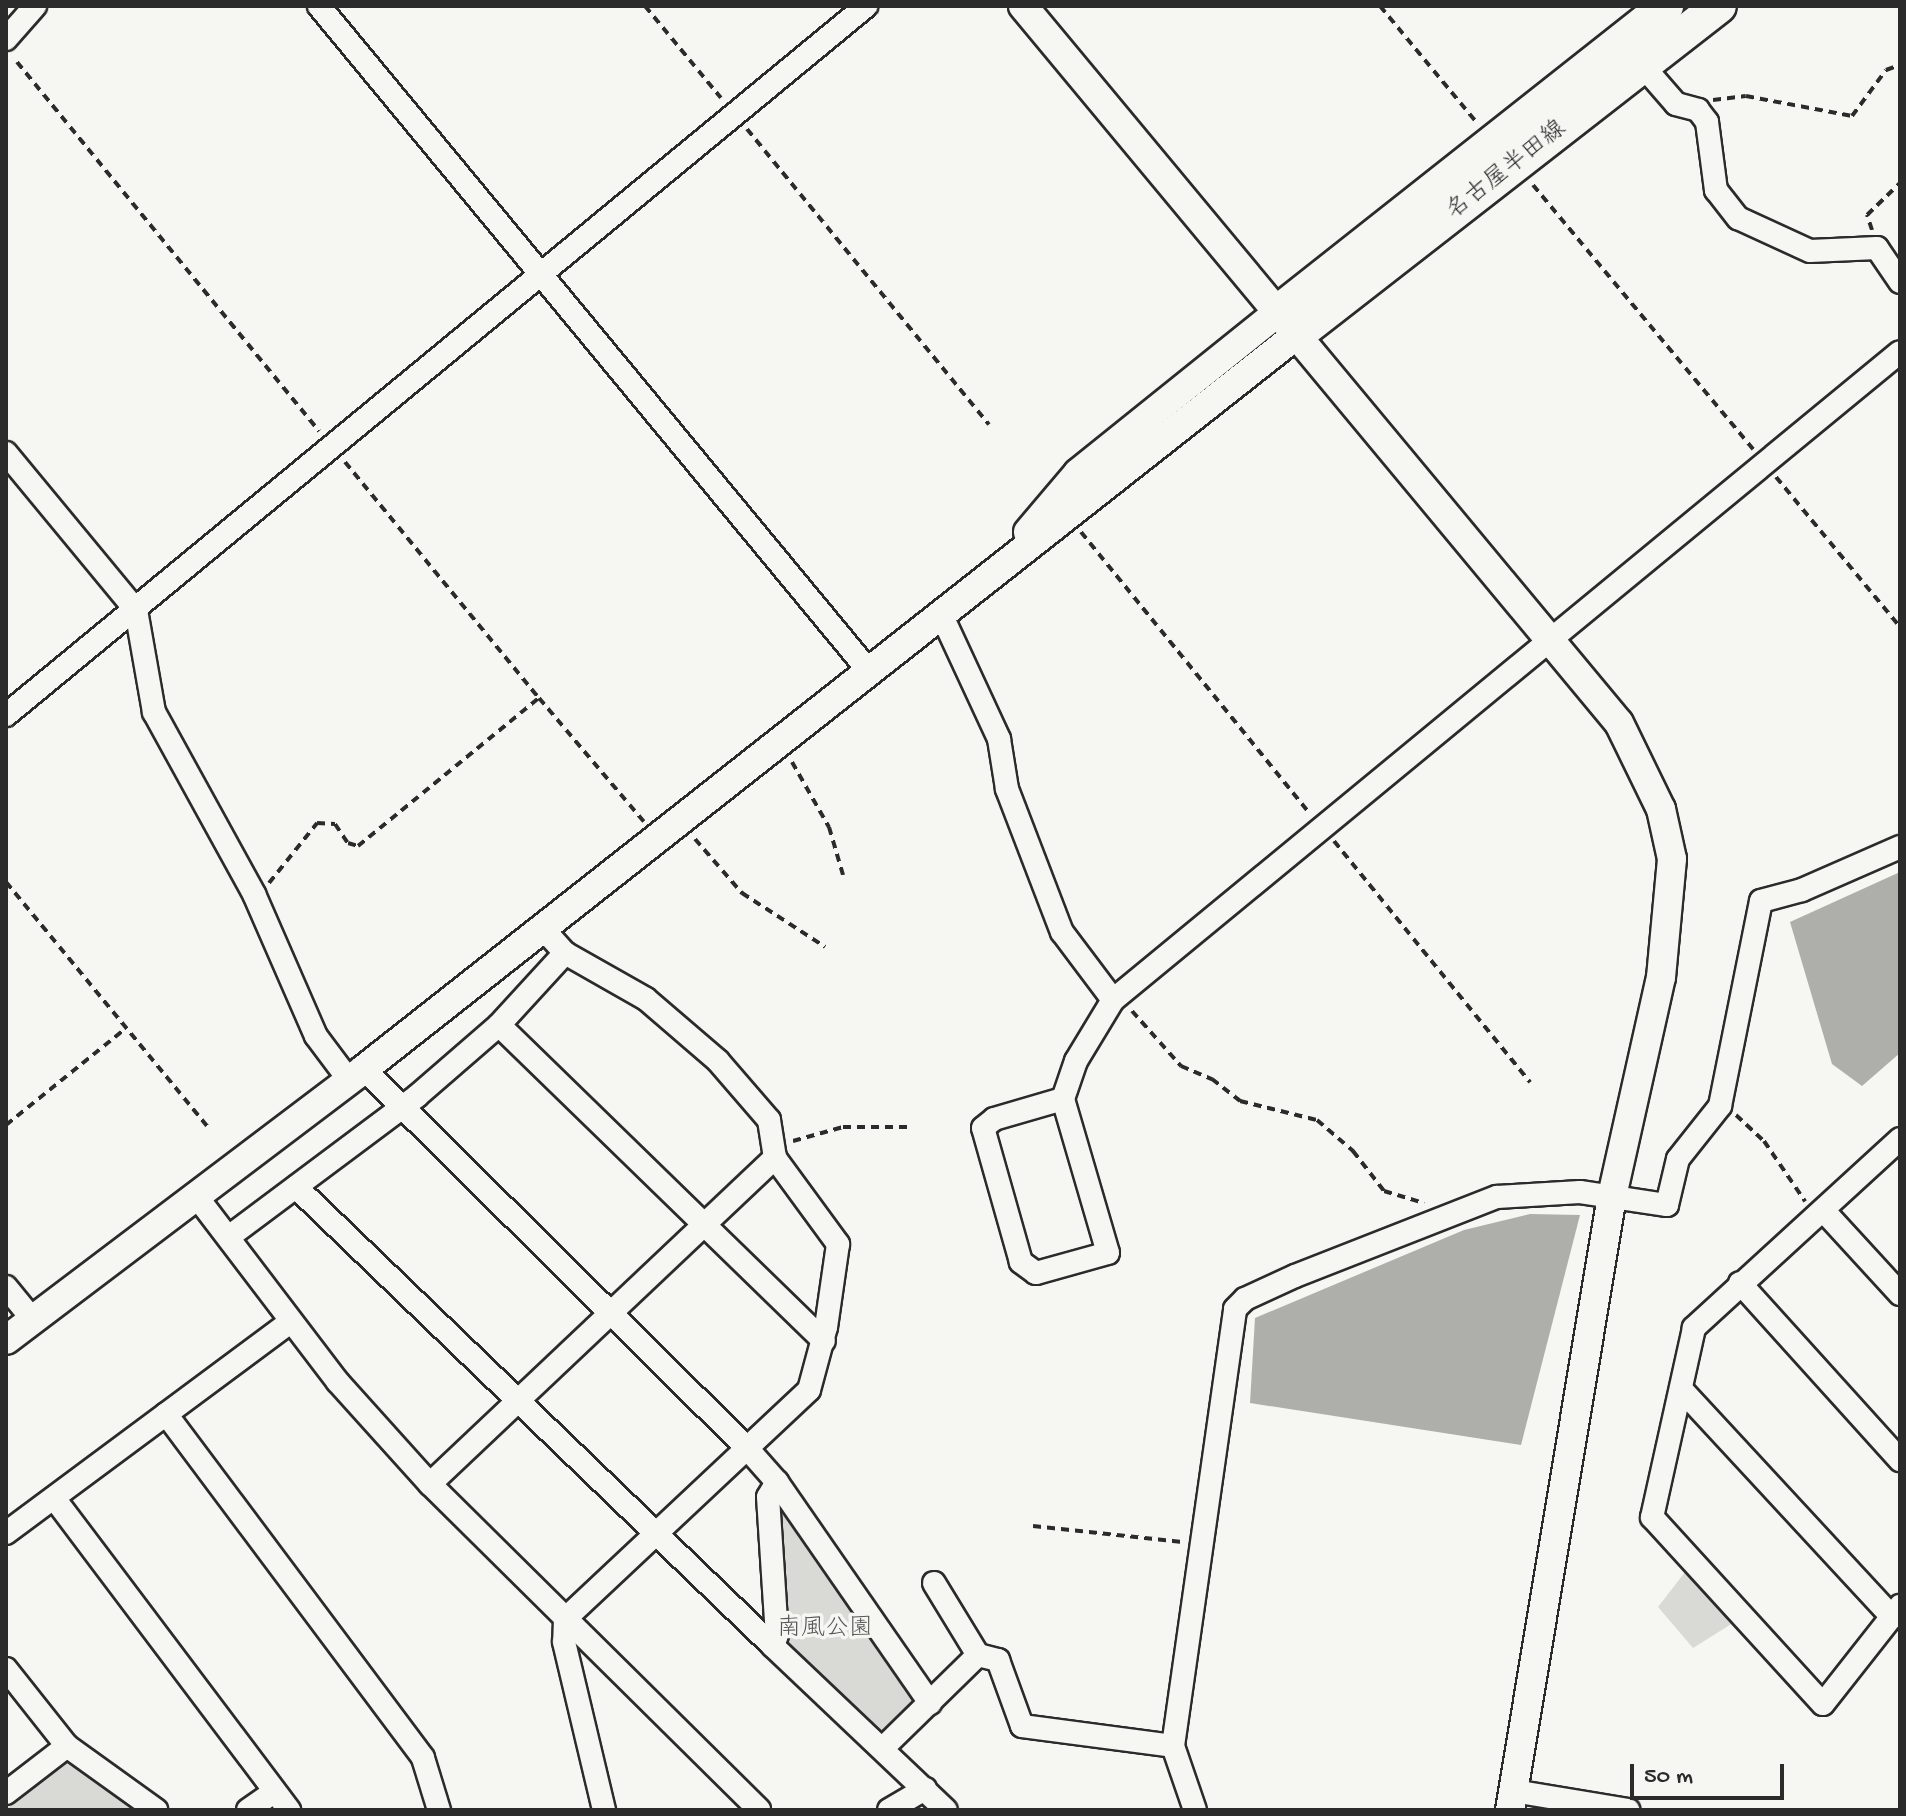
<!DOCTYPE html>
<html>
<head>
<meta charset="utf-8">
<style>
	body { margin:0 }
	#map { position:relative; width:1906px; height:1816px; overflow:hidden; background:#f6f6f2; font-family:"Gochi Hand","Klee One",sans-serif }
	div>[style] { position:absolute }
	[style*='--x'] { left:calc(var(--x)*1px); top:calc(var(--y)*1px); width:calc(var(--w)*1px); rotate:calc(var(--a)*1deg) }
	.green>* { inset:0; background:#d9d9d5 }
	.water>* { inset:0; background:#aeaeab }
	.path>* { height:4px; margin-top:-2px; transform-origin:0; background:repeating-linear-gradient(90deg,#2b2b2b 0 8px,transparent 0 14px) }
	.roads { filter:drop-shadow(2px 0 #2b2b2b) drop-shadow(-2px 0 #2b2b2b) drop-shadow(0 2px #2b2b2b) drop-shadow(0 -2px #2b2b2b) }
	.minor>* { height:22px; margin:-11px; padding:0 11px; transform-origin:11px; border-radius:11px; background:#f6f6f2 }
	.tertiary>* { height:28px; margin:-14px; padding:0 14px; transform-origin:14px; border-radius:14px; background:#f6f6f2 }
	.primary>* { height:34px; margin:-17px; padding:0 17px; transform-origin:17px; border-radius:17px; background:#f6f6f2 }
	span { translate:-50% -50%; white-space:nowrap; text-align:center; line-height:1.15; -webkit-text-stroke:7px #f6f6f2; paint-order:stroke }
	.street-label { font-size:24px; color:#2b2b2b }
	.park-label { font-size:24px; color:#565656 }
	.frame { position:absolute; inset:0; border:8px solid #2b2b2b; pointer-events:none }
	.scale { position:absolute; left:1630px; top:1764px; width:154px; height:36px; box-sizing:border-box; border:4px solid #2b2b2b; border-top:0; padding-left:10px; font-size:24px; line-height:28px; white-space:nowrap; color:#2b2b2b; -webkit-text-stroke:6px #f6f6f2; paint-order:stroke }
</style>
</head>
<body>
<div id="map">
	<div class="green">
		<i style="clip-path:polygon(777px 1482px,930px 1703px,884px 1747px,773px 1646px)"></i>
		<i style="clip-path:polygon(1692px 1563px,1744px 1616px,1693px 1648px,1658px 1607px)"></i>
		<i style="clip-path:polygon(67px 1746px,156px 1810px,6px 1810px,6px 1793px)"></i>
	</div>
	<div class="water">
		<i style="clip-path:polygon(1900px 872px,1900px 1053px,1862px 1086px,1832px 1064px,1790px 922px)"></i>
		<i style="clip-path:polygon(1530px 1214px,1580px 1215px,1521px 1445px,1250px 1403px,1255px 1318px,1464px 1230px)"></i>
	</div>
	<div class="path">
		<i style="--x:645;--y:6;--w:119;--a:50.4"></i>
		<i style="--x:1380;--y:6;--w:153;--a:50.3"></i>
		<i style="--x:17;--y:62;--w:477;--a:50.7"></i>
		<i style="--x:1713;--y:100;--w:33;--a:-7"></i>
		<i style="--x:1746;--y:96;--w:108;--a:10.7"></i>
		<i style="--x:1852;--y:116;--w:57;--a:-53.5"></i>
		<i style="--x:1886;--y:70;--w:15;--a:-20"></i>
		<i style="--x:747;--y:129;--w:382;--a:50.7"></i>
		<i style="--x:1533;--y:185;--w:344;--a:50.2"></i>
		<i style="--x:1872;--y:230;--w:16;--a:-108"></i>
		<i style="--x:1867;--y:215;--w:46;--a:-44.1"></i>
		<i style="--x:345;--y:462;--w:306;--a:50.6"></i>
		<i style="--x:1776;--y:477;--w:195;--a:50.4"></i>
		<i style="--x:1081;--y:532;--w:363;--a:50.9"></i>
		<i style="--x:792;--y:762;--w:75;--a:60.4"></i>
		<i style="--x:829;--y:827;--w:50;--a:73.7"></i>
		<i style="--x:695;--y:839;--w:72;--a:49"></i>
		<i style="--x:742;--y:893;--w:99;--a:33"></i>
		<i style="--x:1334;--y:841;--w:311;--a:50.9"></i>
		<i style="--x:6;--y:882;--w:319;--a:50.5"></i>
		<i style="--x:269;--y:883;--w:77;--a:-51.3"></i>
		<i style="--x:317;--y:823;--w:18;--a:3"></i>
		<i style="--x:335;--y:824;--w:23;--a:56"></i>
		<i style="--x:348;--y:843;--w:10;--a:17"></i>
		<i style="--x:358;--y:846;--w:234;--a:-39.3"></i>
		<i style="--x:539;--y:698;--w:162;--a:49.7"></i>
		<i style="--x:1132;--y:1011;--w:74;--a:48.3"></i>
		<i style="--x:1181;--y:1066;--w:34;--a:23"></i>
		<i style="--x:1212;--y:1079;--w:36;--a:38"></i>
		<i style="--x:1240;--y:1101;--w:79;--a:13.9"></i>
		<i style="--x:1317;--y:1120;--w:48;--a:40.7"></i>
		<i style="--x:1353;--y:1151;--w:51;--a:52.2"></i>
		<i style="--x:1384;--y:1191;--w:42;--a:16.7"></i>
		<i style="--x:1736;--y:1115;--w:38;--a:43"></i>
		<i style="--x:1764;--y:1141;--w:73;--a:55.7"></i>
		<i style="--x:6;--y:1125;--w:154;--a:-38.9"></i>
		<i style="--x:793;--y:1141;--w:52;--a:-15.6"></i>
		<i style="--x:843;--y:1127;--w:65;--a:0"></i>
		<i style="--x:1033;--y:1526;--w:150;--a:6.1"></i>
	</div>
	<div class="roads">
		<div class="minor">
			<i style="--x:319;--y:6;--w:863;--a:50.41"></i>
			<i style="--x:6;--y:39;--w:44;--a:-48.7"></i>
			<i style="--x:1643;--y:66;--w:50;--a:49"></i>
			<i style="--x:1676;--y:104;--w:23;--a:15"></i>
			<i style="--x:1698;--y:110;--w:15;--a:53"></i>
			<i style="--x:1707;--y:122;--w:69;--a:82.5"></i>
			<i style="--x:1716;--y:190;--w:36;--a:52"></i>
			<i style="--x:1738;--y:218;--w:79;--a:24.6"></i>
			<i style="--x:1810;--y:251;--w:67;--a:-2.6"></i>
			<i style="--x:1877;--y:248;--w:41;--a:55.9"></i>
			<i style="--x:6;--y:453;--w:204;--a:50.4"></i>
			<i style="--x:136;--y:610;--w:104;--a:80"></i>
			<i style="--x:154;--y:712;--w:208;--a:61.2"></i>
			<i style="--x:254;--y:894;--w:155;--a:66.4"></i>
			<i style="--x:316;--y:1036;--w:55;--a:53.1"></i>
			<i style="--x:942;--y:616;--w:136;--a:65.1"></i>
			<i style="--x:999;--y:739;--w:51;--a:80.9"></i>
			<i style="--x:1007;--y:789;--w:153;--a:69"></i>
			<i style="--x:1062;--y:932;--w:85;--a:53.1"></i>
			<i style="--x:6;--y:715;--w:1115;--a:-39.5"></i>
			<i style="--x:565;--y:953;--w:93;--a:29.6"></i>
			<i style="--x:646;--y:999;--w:95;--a:40.7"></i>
			<i style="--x:718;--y:1061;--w:78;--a:49.2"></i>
			<i style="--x:769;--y:1120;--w:38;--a:81"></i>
			<i style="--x:775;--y:1158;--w:107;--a:53.8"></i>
			<i style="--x:838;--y:1244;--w:84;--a:98.2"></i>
			<i style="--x:826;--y:1327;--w:65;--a:105.1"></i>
			<i style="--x:809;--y:1390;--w:335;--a:136.8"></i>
			<i style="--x:565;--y:1619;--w:23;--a:92"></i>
			<i style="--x:564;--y:1642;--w:173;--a:76.6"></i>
			<i style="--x:499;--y:1025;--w:453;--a:44.2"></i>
			<i style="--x:364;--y:1069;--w:537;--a:44.7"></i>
			<i style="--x:746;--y:1447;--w:47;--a:48.5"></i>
			<i style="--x:777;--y:1482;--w:269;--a:55.3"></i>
			<i style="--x:1063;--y:1099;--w:160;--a:73.7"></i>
			<i style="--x:1108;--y:1253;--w:75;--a:164.5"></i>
			<i style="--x:1036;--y:1273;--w:19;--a:-144"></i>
			<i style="--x:1021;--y:1262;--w:139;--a:-105.8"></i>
			<i style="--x:983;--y:1128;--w:14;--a:-39"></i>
			<i style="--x:994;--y:1119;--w:72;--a:-16.2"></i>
			<i style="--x:1063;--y:1099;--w:40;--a:-71.1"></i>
			<i style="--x:1076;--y:1061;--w:71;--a:-58.8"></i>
			<i style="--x:1113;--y:1000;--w:1019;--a:-39.47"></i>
			<i style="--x:1900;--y:1139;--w:280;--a:137.5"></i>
			<i style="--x:1694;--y:1328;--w:194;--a:102.5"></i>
			<i style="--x:1652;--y:1517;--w:253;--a:47.6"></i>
			<i style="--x:1823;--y:1704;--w:125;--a:-51.8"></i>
			<i style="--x:296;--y:1187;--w:662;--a:43.9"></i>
			<i style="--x:197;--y:1197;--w:233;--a:52.7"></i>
			<i style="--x:338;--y:1382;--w:137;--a:48"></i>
			<i style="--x:430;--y:1484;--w:463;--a:44.7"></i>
			<i style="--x:1823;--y:1210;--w:114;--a:47.5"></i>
			<i style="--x:230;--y:1236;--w:234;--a:-36.8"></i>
			<i style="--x:417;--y:1096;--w:108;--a:-40.9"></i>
			<i style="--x:499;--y:1025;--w:98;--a:-47.5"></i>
			<i style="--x:565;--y:953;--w:36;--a:-132"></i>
			<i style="--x:1740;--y:1283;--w:239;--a:47.9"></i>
			<i style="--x:6;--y:1287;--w:43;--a:50.7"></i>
			<i style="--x:1681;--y:1389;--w:311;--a:47.2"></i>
			<i style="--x:166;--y:1414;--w:429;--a:53.2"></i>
			<i style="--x:423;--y:1758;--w:54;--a:72.9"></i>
			<i style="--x:777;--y:1482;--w:17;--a:121"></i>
			<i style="--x:768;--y:1497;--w:138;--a:86.3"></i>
			<i style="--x:777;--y:1635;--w:12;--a:110"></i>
			<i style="--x:773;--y:1646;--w:238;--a:43.5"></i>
			<i style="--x:430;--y:1484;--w:475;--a:-43.4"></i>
			<i style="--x:54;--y:1498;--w:391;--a:53"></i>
			<i style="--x:6;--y:1533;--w:355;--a:-36.6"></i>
			<i style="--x:934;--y:1583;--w:84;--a:58.6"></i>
			<i style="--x:6;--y:1669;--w:98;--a:51.6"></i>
			<i style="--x:67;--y:1746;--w:110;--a:35.7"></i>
			<i style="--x:884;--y:1747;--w:132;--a:-44.4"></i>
			<i style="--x:978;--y:1655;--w:21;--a:14"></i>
			<i style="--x:998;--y:1660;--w:70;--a:70"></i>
			<i style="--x:1022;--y:1726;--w:152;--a:7.5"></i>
			<i style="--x:1513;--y:1791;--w:117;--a:9.4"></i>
			<i style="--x:6;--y:1793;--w:77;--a:-37.6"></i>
			<i style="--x:248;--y:1810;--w:32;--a:-35"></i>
			<i style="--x:889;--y:1810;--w:42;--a:-30.3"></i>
			<i style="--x:1195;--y:1810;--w:68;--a:-109"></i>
			<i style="--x:1173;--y:1746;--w:441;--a:-81.9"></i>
			<i style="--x:1235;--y:1309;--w:14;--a:-45"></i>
			<i style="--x:1245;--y:1299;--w:55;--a:-24.7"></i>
			<i style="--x:1295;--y:1276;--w:217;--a:-21.4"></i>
			<i style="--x:1497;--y:1197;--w:83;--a:-3.4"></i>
			<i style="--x:1580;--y:1192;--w:88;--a:8.5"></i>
			<i style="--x:1667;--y:1205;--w:47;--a:-76.6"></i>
			<i style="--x:1678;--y:1159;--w:68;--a:-51.6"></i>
			<i style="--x:1720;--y:1106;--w:209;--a:-78.7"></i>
			<i style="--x:1761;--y:901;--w:42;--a:-15"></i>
			<i style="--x:1802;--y:890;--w:107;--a:-23.7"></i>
		</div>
		<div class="tertiary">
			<i style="--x:1023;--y:6;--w:932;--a:50.27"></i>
			<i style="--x:1619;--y:723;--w:96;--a:64"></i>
			<i style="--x:1661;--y:809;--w:51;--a:77.6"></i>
			<i style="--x:1672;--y:859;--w:119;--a:95.3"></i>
			<i style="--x:1661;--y:977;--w:224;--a:102.6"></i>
			<i style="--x:1612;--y:1196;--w:622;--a:99.43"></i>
			<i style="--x:1028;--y:532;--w:77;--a:-49.7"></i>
			<i style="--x:1078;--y:473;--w:255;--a:-38.8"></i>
			<i style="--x:6;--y:1340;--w:449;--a:-37.1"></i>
			<i style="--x:364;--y:1069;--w:1185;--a:-38.21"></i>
		</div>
		<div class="primary">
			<i style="--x:1277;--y:313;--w:496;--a:-38.3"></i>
			<i style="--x:1295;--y:336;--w:537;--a:-37.89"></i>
		</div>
	</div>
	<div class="street-label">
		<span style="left:1507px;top:171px;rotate:-38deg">名古屋半田線</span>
	</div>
	<div class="park-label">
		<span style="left:825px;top:1630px">南風公園</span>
	</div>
	<div class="frame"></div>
	<div class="scale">50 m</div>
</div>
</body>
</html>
